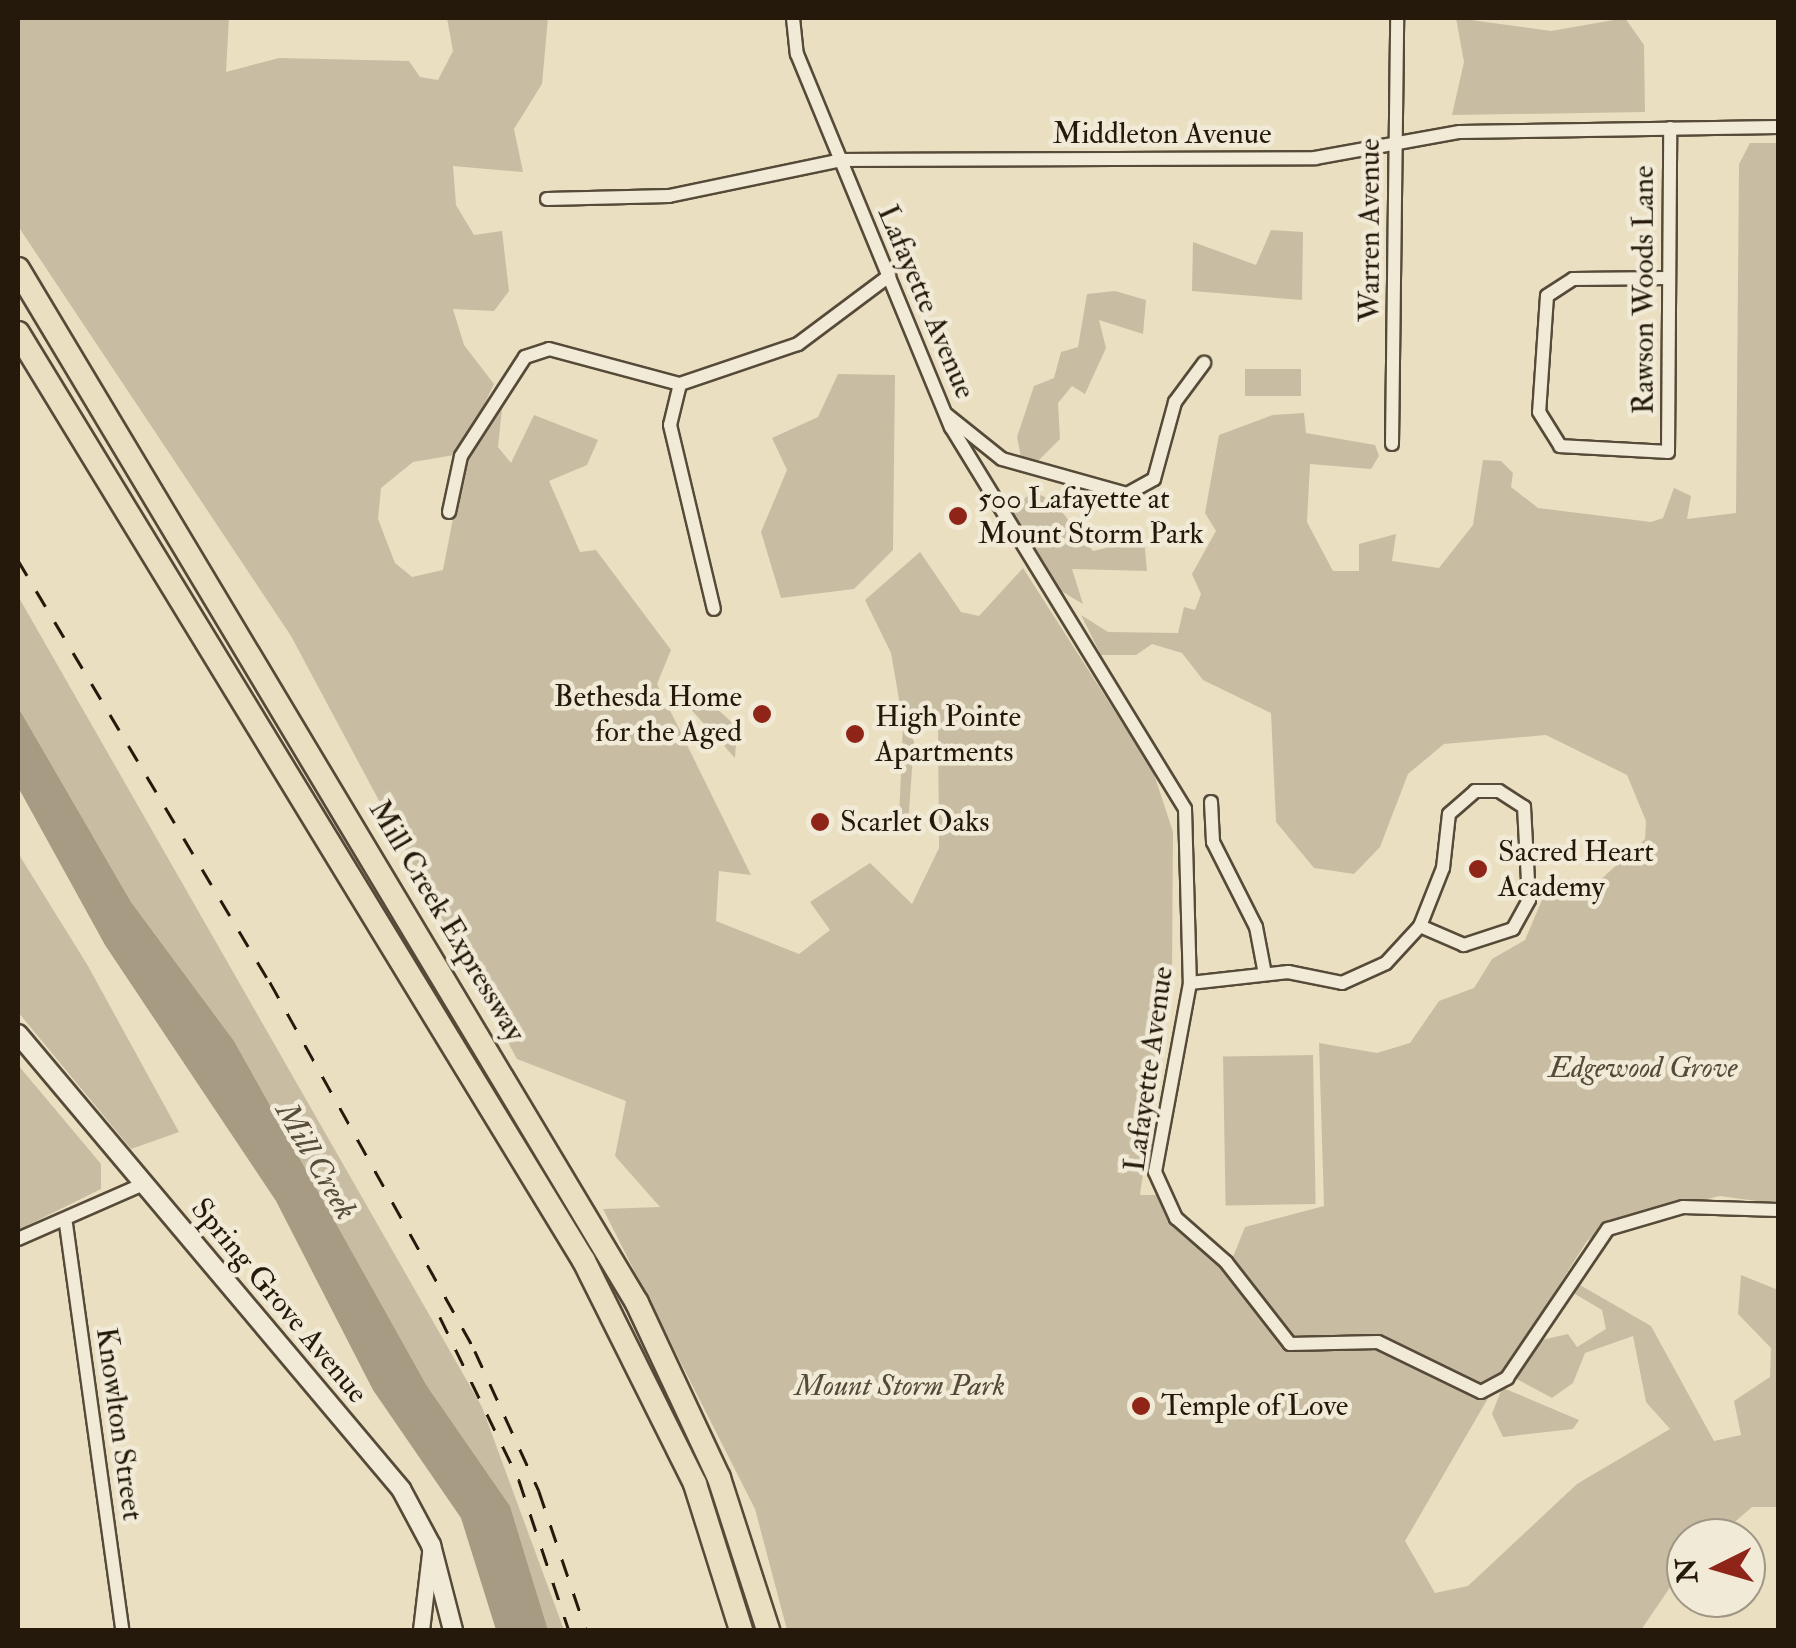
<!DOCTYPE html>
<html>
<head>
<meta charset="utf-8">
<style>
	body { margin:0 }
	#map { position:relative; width:1796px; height:1648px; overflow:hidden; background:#eadfc1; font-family:"IM FELL Double Pica",serif }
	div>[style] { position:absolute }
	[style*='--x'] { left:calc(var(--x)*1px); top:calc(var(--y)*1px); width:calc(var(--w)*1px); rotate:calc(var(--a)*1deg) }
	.green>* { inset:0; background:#c8bda2; transform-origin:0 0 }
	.water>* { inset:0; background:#a79c83 }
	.roads { filter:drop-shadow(2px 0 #564a38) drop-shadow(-2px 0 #564a38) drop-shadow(0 2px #564a38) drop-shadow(0 -2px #564a38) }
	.minor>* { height:12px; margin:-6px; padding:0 6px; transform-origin:6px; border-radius:6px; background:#f1ead7 }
	.tertiary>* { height:15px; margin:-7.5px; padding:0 7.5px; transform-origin:7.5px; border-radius:7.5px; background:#f1ead7 }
	.secondary>* { height:18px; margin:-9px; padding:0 9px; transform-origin:9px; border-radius:9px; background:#f1ead7 }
	.motorway>* { height:22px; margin:-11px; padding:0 11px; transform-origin:11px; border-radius:11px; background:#eadfc1 }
	.rail>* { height:2.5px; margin-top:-1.25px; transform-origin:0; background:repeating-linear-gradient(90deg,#24190a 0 18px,transparent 0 36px) }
	.dots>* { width:28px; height:28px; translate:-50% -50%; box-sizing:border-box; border:5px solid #f1ead7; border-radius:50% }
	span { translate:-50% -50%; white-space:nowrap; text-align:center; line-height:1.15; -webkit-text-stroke:9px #f1ead7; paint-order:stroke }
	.street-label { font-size:30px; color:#24190a }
	.poi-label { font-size:30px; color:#24190a }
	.left { translate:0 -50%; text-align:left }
	.right { translate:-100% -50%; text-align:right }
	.park-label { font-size:30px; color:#554a38; font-style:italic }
	.water-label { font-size:32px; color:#584d3a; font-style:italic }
	.frame { position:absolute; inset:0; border:20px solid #24190a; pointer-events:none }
	.north { position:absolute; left:1666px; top:1518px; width:100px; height:100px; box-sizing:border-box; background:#f1ead7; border:2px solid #9f9685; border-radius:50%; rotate:265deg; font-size:28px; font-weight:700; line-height:40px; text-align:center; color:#24190a }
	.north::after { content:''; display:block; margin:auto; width:35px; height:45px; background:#8f2418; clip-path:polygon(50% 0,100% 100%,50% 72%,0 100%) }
</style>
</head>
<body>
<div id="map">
	<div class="green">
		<i style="clip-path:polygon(18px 18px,229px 18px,226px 72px,279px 58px,409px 61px,420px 77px,438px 80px,453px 51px,447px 18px,548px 18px,542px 84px,514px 129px,523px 172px,453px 166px,456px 205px,474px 235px,502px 231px,509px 291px,494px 311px,453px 309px,464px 345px,494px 384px,460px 454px,413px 462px,381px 488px,378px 519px,395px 563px,412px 577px,443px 570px,464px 462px,503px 399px,498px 447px,511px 463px,534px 415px,598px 440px,587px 465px,549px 481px,580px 552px,596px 550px,671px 650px,657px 684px,751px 875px,719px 871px,716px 921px,799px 954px,830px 930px,810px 902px,870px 863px,912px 904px,939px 848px,938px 728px,900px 705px,891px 653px,865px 600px,920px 552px,961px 612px,979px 616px,1023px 568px,1153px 771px,1173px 832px,1172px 972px,1140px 1195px,1158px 1195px,1226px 1262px,1283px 1338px,1364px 1340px,1463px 1386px,1494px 1388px,1405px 1541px,1435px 1593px,1468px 1586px,1577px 1484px,1670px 1429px,1646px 1402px,1633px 1336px,1585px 1353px,1573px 1383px,1552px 1398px,1511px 1376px,1533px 1342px,1568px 1334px,1577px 1347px,1606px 1329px,1602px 1310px,1575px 1294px,1573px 1281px,1651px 1326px,1714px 1441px,1741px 1435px,1734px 1401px,1770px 1377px,1771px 1348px,1738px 1314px,1741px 1275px,1778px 1290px,1778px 1507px,1752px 1507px,1716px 1538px,1686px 1538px,1686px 1564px,1641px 1630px,787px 1630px,755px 1509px,603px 1209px,660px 1207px,615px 1156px,626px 1101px,517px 1059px,291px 636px,18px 226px)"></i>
		<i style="clip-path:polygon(1456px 18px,1551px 31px,1625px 18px,1644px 45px,1645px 112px,1452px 115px,1464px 62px)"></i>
		<i style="clip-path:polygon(1750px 143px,1778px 143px,1778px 1204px,1720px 1196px,1610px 1222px,1587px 1241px,1500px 1378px,1482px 1387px,1376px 1338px,1292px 1338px,1233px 1257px,1245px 1227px,1324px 1206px,1319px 1043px,1377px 1053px,1410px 1043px,1439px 1001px,1474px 988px,1492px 959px,1525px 940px,1542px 900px,1597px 883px,1645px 839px,1646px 821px,1627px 775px,1546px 735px,1444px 744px,1408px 774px,1380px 847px,1354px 874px,1314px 868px,1276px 822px,1271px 713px,1203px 680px,1182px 653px,1152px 644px,1136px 655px,1101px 655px,1081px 615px,1108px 632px,1178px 633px,1184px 607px,1195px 610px,1201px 594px,1192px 574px,1216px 531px,1205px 513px,1219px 435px,1273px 415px,1304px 413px,1306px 433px,1375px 445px,1379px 456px,1371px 469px,1310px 464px,1307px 522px,1333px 571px,1359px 571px,1359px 544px,1396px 534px,1392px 561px,1439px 568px,1473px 525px,1483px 460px,1501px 461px,1513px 473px,1511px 487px,1538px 508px,1651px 522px,1663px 518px,1674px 488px,1691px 496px,1687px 519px,1736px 513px,1739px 164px)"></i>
		<i style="clip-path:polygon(1271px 230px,1303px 232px,1302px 300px,1192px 291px,1193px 242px,1256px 265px)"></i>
		<i style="clip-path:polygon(1115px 291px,1146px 300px,1143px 334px,1099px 320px,1106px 348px,1085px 394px,1072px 386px,1058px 403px,1060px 439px,1037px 462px,1021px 457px,1017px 437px,1034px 386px,1054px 378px,1061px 352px,1078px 347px,1087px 294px)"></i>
		<i style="left:1245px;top:369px;width:56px;height:27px"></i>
		<i style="clip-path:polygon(838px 374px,895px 375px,893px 550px,854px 589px,781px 598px,761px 532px,787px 470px,772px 438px,818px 417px)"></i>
		<i style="clip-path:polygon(1033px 491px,1054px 502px,1093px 551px,1144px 539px,1147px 571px,1072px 569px,1083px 604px,1061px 591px,1009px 513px)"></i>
		<i style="clip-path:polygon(18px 596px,482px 1407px,564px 1630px,548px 1630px,510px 1506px,427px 1386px,234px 1041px,131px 902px,18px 707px)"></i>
		<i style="clip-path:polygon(694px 688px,737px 727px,735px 758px,686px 704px,684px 691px)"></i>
		<i style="clip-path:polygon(903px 723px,914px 741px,908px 825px,916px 826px,909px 829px,899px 820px)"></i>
		<i style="clip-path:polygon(18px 853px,88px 966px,179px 1132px,131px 1149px,18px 1012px)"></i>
		<i style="left:1313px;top:1055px;width:149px;height:90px;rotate:89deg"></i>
		<i style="clip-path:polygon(18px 1065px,101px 1164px,101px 1189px,18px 1230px)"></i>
		<i style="clip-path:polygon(1502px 1388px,1508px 1390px,1579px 1420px,1573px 1429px,1503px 1437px,1492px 1414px)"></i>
	</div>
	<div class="water">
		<i style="clip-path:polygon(18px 707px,131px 902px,234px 1041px,427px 1386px,510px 1506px,548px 1630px,496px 1630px,461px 1518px,373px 1390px,276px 1201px,105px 945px,18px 787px)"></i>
	</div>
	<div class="roads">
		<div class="minor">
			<i style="--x:793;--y:18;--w:36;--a:84"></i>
			<i style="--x:797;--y:54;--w:404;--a:67.6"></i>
			<i style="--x:951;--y:427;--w:448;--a:58.5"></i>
			<i style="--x:1185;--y:809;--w:174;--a:88.4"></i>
			<i style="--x:1190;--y:983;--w:192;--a:100.5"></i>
			<i style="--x:1155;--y:1172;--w:51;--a:65.5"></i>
			<i style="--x:1176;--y:1218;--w:67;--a:41.3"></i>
			<i style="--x:1226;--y:1262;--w:104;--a:52"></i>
			<i style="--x:1290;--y:1344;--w:88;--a:-1.3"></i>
			<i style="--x:1378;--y:1342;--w:114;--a:25.9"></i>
			<i style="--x:1481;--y:1392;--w:30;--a:-28"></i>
			<i style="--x:1507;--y:1378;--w:180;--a:-55.9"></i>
			<i style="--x:1608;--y:1229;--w:78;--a:-16.3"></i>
			<i style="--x:1683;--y:1207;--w:95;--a:1.8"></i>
			<i style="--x:547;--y:199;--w:122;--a:-1.4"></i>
			<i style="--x:669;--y:196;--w:176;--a:-11.8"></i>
			<i style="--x:841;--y:160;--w:474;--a:-0.2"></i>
			<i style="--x:1315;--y:158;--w:147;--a:-10.2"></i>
			<i style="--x:1460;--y:132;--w:318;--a:-0.9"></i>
			<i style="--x:1669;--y:278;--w:96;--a:179.4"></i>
			<i style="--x:1573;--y:279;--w:31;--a:147"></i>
			<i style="--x:1547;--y:296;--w:116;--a:93.9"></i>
			<i style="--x:1539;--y:412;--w:40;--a:58"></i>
			<i style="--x:1560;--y:446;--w:108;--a:3.2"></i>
			<i style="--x:1668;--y:452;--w:324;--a:-89.6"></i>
			<i style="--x:680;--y:384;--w:42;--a:103.7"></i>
			<i style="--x:670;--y:425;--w:189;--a:76.6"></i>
			<i style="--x:947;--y:415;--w:70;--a:38.7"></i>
			<i style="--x:1002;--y:459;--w:130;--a:15.6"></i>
			<i style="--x:1127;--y:494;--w:31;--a:-29"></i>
			<i style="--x:1154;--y:479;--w:80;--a:-74.7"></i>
			<i style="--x:1175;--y:402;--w:49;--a:-53.4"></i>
			<i style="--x:1392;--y:444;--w:426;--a:-89.3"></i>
			<i style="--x:449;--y:512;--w:57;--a:-77.9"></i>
			<i style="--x:461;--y:456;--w:118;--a:-57.1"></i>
			<i style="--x:525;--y:357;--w:25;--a:-18"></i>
			<i style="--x:549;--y:349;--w:136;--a:15"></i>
			<i style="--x:680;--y:384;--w:125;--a:-18.7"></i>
			<i style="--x:798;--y:344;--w:114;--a:-36.8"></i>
			<i style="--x:1475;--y:791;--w:24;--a:0"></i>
			<i style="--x:1499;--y:791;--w:30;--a:33"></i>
			<i style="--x:1524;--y:807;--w:93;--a:86.9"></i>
			<i style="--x:1529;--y:900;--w:33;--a:119"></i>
			<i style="--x:1513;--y:929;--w:52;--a:161.9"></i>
			<i style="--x:1464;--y:945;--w:48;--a:-156.6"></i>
			<i style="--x:1420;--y:926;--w:62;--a:-68.4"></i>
			<i style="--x:1443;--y:868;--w:54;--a:-83.7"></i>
			<i style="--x:1449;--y:814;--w:35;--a:-41"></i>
			<i style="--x:1211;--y:802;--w:40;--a:87.1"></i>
			<i style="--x:1213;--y:842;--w:95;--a:63.2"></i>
			<i style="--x:1256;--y:927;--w:48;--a:79.2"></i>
			<i style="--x:1190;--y:983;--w:99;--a:-6.4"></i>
			<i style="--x:1288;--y:972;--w:55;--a:11.5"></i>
			<i style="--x:1342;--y:983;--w:48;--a:-24.4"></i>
			<i style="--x:1386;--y:963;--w:50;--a:-47.4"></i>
			<i style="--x:66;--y:1224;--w:410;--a:82.1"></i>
			<i style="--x:18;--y:1239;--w:137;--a:-23.7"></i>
		</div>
		<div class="tertiary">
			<i style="--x:421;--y:1630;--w:86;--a:-83.3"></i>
		</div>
		<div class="secondary">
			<i style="--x:18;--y:1034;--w:595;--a:49.91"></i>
			<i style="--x:401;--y:1489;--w:64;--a:61.8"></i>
			<i style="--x:431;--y:1545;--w:88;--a:75.5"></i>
		</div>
		<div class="motorway">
			<i style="--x:18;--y:269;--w:1205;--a:59.09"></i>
			<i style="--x:637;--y:1303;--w:193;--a:64.9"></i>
			<i style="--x:719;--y:1478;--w:160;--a:72.1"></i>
			<i style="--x:18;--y:333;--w:1087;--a:58.62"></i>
			<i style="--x:584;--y:1261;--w:249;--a:63.5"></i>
			<i style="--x:695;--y:1484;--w:153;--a:72.5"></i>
		</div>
	</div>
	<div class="rail">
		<i style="--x:18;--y:560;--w:492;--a:59.2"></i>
		<i style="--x:270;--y:982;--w:422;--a:60.9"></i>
		<i style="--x:475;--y:1351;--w:154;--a:65.4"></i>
		<i style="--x:539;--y:1491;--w:147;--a:71.3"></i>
		<i style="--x:440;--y:1317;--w:181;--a:64.1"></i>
		<i style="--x:519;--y:1480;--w:158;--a:71.6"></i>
	</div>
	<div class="dots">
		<i style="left:958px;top:516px;background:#8f2418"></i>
		<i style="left:762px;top:714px;background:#8f2418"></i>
		<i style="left:855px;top:734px;background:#8f2418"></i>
		<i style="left:820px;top:822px;background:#8f2418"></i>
		<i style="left:1478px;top:869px;background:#8f2418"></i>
		<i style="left:1141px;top:1406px;background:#8f2418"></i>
	</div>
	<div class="street-label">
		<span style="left:1162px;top:134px">Middleton Avenue</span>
		<span style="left:1370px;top:230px;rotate:-90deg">Warren Avenue</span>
		<span style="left:1644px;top:290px;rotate:-90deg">Rawson Woods Lane</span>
		<span style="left:926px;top:302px;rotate:67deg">Lafayette Avenue</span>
		<span style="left:447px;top:921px;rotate:59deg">Mill Creek Expressway</span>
		<span style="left:1149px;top:1069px;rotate:-82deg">Lafayette Avenue</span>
		<span style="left:279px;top:1301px;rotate:50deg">Spring Grove Avenue</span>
		<span style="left:119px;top:1424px;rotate:82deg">Knowlton Street</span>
	</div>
	<div class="poi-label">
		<span class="left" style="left:978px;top:516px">500 Lafayette at<br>Mount Storm Park</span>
		<span class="right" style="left:742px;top:714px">Bethesda Home<br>for the Aged</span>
		<span class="left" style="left:875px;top:734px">High Pointe<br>Apartments</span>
		<span class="left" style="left:840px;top:822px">Scarlet Oaks</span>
		<span class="left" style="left:1498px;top:869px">Sacred Heart<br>Academy</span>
		<span class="left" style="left:1161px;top:1406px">Temple of Love</span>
	</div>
	<div class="park-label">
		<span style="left:1643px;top:1068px">Edgewood Grove</span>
		<span style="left:900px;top:1386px">Mount Storm Park</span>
	</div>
	<div class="water-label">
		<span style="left:316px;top:1161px;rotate:60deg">Mill Creek</span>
	</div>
	<div class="frame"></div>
	<div class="north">N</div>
</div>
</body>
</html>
